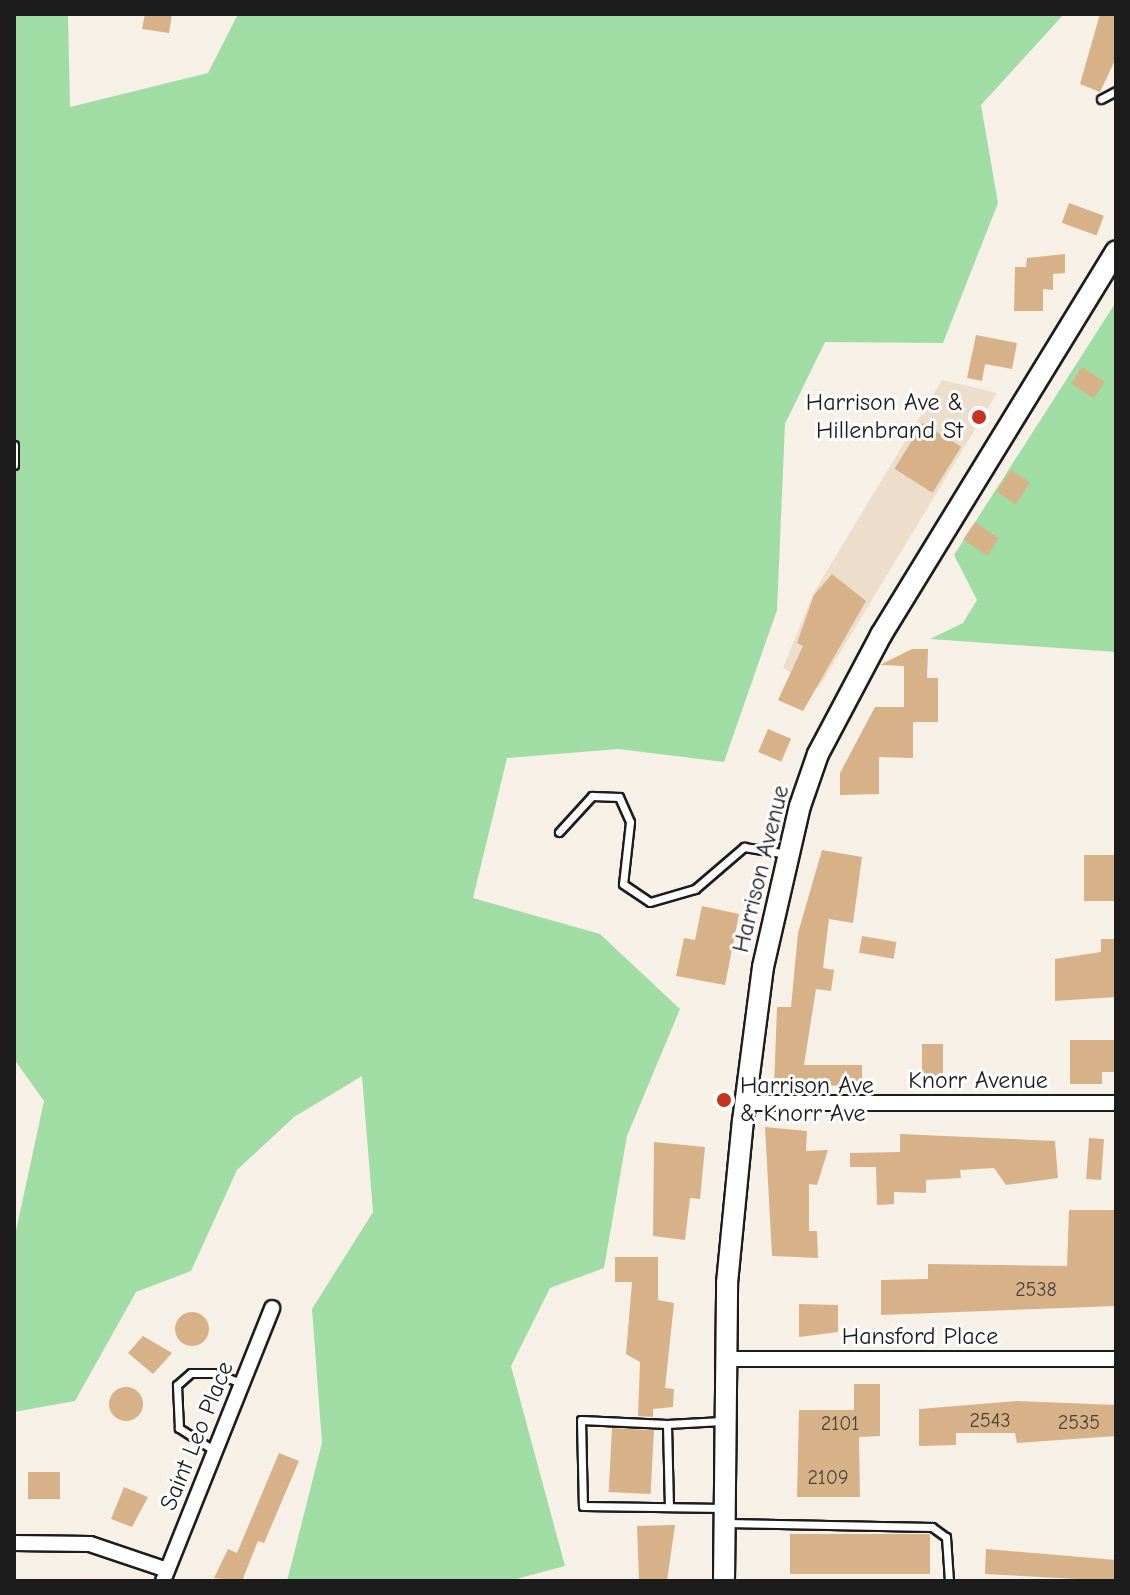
<!DOCTYPE html>
<html>
<head>
<meta charset="utf-8">
<style>
	body { margin:0 }
	#map { position:relative; width:1130px; height:1595px; overflow:hidden; background:#f7f0e7; font-family:"Comic Neue",sans-serif }
	div>[style] { position:absolute }
	[style*='--x'] { left:calc(var(--x)*1px); top:calc(var(--y)*1px); width:calc(var(--w)*1px); rotate:calc(var(--a)*1deg) }
	.built>* { inset:0; background:#edddcb }
	.green>* { inset:0; background:#a0dda5 }
	.building>* { inset:0; background:#d7b289; transform-origin:0 0 }
	.round { border-radius:50% }
	.roads { filter:drop-shadow(2px 0 #1c1c1c) drop-shadow(-2px 0 #1c1c1c) drop-shadow(0 2px #1c1c1c) drop-shadow(0 -2px #1c1c1c) }
	.service>* { height:7px; margin:-3.5px; padding:0 3.5px; transform-origin:3.5px; border-radius:3.5px; background:#fff }
	.minor>* { height:14px; margin:-7px; padding:0 7px; transform-origin:7px; border-radius:7px; background:#fff }
	.secondary>* { height:20px; margin:-10px; padding:0 10px; transform-origin:10px; border-radius:10px; background:#fff }
	.dots>* { width:22px; height:22px; translate:-50% -50%; box-sizing:border-box; border:4px solid #fff; border-radius:50% }
	span { translate:-50% -50%; white-space:nowrap; text-align:center; line-height:1.15; -webkit-text-stroke:6px #fff; paint-order:stroke }
	.number-label { font-size:20px; color:#4b4237 }
	.number-label span { -webkit-text-stroke-width:0 }
	.poi-label { font-size:24px; color:#1c1c1c }
	.right { translate:-100% -50%; text-align:right }
	.left { translate:0 -50%; text-align:left }
	.street-label { font-size:24px; color:#1c1c1c }
	.frame { position:absolute; inset:0; border:16px solid #1c1c1c; pointer-events:none }
</style>
</head>
<body>
<div id="map">
	<div class="built">
		<i style="clip-path:polygon(942px 380px,997px 393px,818px 689px,783px 668px,813px 594px)"></i>
	</div>
	<div class="green">
		<i style="clip-path:polygon(14px 14px,68px 14px,70px 107px,208px 73px,238px 14px,1064px 14px,981px 105px,998px 203px,943px 343px,825px 342px,785px 424px,777px 610px,724px 762px,618px 749px,507px 758px,473px 898px,600px 934px,680px 1009px,627px 1136px,604px 1268px,550px 1288px,511px 1366px,565px 1566px,509px 1581px,287px 1581px,322px 1443px,312px 1309px,373px 1212px,362px 1076px,294px 1117px,237px 1170px,191px 1271px,136px 1292px,75px 1401px,14px 1412px,14px 1240px,44px 1101px,14px 1059px)"></i>
		<i style="clip-path:polygon(1116px 302px,1116px 652px,930px 639px,963px 623px,977px 600px,954px 555px)"></i>
	</div>
	<div class="building">
		<i style="clip-path:polygon(145px 14px,172px 14px,169px 33px,142px 29px)"></i>
		<i style="clip-path:polygon(1100px 14px,1116px 14px,1116px 58px,1100px 92px,1080px 84px)"></i>
		<i style="left:1069px;top:203px;width:37px;height:21px;rotate:20deg"></i>
		<i style="clip-path:polygon(1065px 254px,1065px 273px,1053px 274px,1053px 290px,1043px 289px,1043px 311px,1014px 311px,1015px 267px,1026px 267px,1027px 258px)"></i>
		<i style="clip-path:polygon(976px 335px,1017px 343px,1012px 369px,985px 364px,982px 381px,967px 378px)"></i>
		<i style="left:1082px;top:367px;width:27px;height:20px;rotate:33deg"></i>
		<i style="left:923px;top:423px;width:45px;height:54px;rotate:32deg"></i>
		<i style="left:1011px;top:470px;width:23px;height:26px;rotate:34deg"></i>
		<i style="left:975px;top:522px;width:29px;height:21px;rotate:34deg"></i>
		<i style="clip-path:polygon(832px 574px,866px 601px,803px 711px,778px 700px,803px 646px,797px 643px,814px 595px)"></i>
		<i style="clip-path:polygon(912px 649px,928px 649px,927px 678px,938px 678px,938px 722px,913px 722px,913px 758px,879px 757px,879px 794px,840px 795px,840px 773px,875px 707px,904px 707px,904px 666px,880px 665px)"></i>
		<i style="left:768px;top:729px;width:25px;height:25px;rotate:23deg"></i>
		<i style="clip-path:polygon(822px 850px,862px 857px,853px 923px,829px 919px,823px 968px,834px 970px,831px 991px,816px 989px,804px 1065px,862px 1065px,862px 1085px,774px 1087px,777px 1007px,791px 1007px,798px 933px)"></i>
		<i style="left:1116px;top:855px;width:46px;height:32px;rotate:90deg"></i>
		<i style="clip-path:polygon(702px 906px,739px 914px,725px 985px,676px 976px,684px 938px,695px 940px)"></i>
		<i style="left:862px;top:936px;width:35px;height:17px;rotate:10deg"></i>
		<i style="clip-path:polygon(1101px 939px,1116px 939px,1116px 997px,1055px 1001px,1055px 959px,1101px 952px)"></i>
		<i style="clip-path:polygon(1070px 1040px,1116px 1040px,1116px 1072px,1102px 1072px,1102px 1084px,1070px 1084px)"></i>
		<i style="left:922px;top:1044px;width:21px;height:33px"></i>
		<i style="clip-path:polygon(765px 1127px,807px 1131px,806px 1151px,828px 1150px,817px 1185px,809px 1184px,809px 1231px,817px 1231px,818px 1258px,772px 1256px)"></i>
		<i style="clip-path:polygon(900px 1134px,1055px 1141px,1058px 1178px,1006px 1185px,994px 1168px,960px 1170px,961px 1178px,926px 1180px,926px 1193px,894px 1192px,894px 1204px,877px 1205px,876px 1167px,850px 1167px,850px 1153px,900px 1152px)"></i>
		<i style="left:1089px;top:1138px;width:15px;height:41px;rotate:4deg"></i>
		<i style="clip-path:polygon(654px 1142px,705px 1147px,700px 1199px,690px 1198px,685px 1240px,653px 1236px)"></i>
		<i style="clip-path:polygon(1069px 1210px,1116px 1210px,1116px 1306px,881px 1315px,881px 1280px,928px 1279px,928px 1264px,1067px 1266px)"></i>
		<i style="clip-path:polygon(615px 1257px,658px 1257px,658px 1300px,674px 1303px,665px 1388px,674px 1389px,673px 1407px,653px 1409px,653px 1417px,638px 1416px,640px 1362px,626px 1354px,632px 1282px,615px 1282px)"></i>
		<i style="clip-path:polygon(799px 1304px,838px 1305px,838px 1332px,799px 1337px)"></i>
		<i class="round" style="left:175px;top:1312px;width:34px;height:34px"></i>
		<i style="clip-path:polygon(143px 1336px,172px 1353px,153px 1374px,128px 1353px)"></i>
		<i style="clip-path:polygon(854px 1384px,880px 1384px,880px 1436px,859px 1437px,860px 1497px,797px 1497px,799px 1410px,854px 1410px)"></i>
		<i class="round" style="left:109px;top:1387px;width:34px;height:34px"></i>
		<i style="clip-path:polygon(1017px 1401px,1116px 1405px,1116px 1436px,1017px 1443px,1015px 1433px,956px 1433px,956px 1445px,919px 1446px,919px 1409px)"></i>
		<i style="left:612px;top:1428px;width:42px;height:64px;rotate:3deg"></i>
		<i style="clip-path:polygon(279px 1453px,299px 1461px,264px 1543px,258px 1541px,242px 1581px,214px 1578px,228px 1549px,237px 1553px)"></i>
		<i style="left:28px;top:1472px;width:32px;height:27px"></i>
		<i style="clip-path:polygon(124px 1487px,148px 1497px,132px 1527px,111px 1519px)"></i>
		<i style="clip-path:polygon(675px 1525px,667px 1581px,639px 1581px,637px 1526px)"></i>
		<i style="left:790px;top:1534px;width:140px;height:40px"></i>
		<i style="clip-path:polygon(986px 1549px,1116px 1560px,1116px 1581px,985px 1574px)"></i>
	</div>
	<div class="roads">
		<div class="service">
			<i style="--x:1101;--y:99;--w:17;--a:-28"></i>
			<i style="--x:14;--y:445;--w:20;--a:90"></i>
			<i style="--x:559;--y:832;--w:49;--a:-47.5"></i>
			<i style="--x:592;--y:796;--w:27;--a:2"></i>
			<i style="--x:619;--y:797;--w:27;--a:66"></i>
			<i style="--x:630;--y:822;--w:62;--a:96.4"></i>
			<i style="--x:623;--y:884;--w:32;--a:34"></i>
			<i style="--x:650;--y:902;--w:47;--a:-16.1"></i>
			<i style="--x:695;--y:889;--w:65;--a:-40.6"></i>
			<i style="--x:744;--y:847;--w:44;--a:9.2"></i>
			<i style="--x:667;--y:1424;--w:86;--a:-177.3"></i>
			<i style="--x:581;--y:1420;--w:86;--a:88.7"></i>
			<i style="--x:583;--y:1506;--w:141;--a:0.8"></i>
			<i style="--x:215;--y:1451;--w:43;--a:-147.4"></i>
			<i style="--x:179;--y:1428;--w:43;--a:-92.7"></i>
			<i style="--x:177;--y:1385;--w:18;--a:-41"></i>
			<i style="--x:191;--y:1373;--w:23;--a:0"></i>
			<i style="--x:214;--y:1373;--w:30;--a:20"></i>
			<i style="--x:669;--y:1507;--w:83;--a:-91.4"></i>
			<i style="--x:667;--y:1424;--w:55;--a:-3.1"></i>
			<i style="--x:726;--y:1523;--w:206;--a:1.1"></i>
			<i style="--x:932;--y:1527;--w:17;--a:36"></i>
			<i style="--x:946;--y:1537;--w:44;--a:86.1"></i>
		</div>
		<div class="minor">
			<i style="--x:745;--y:1103;--w:371;--a:0"></i>
			<i style="--x:725;--y:1359;--w:391;--a:0"></i>
			<i style="--x:14;--y:1543;--w:76;--a:0.8"></i>
			<i style="--x:90;--y:1544;--w:81;--a:18.7"></i>
			<i style="--x:163;--y:1581;--w:294;--a:-68.2"></i>
		</div>
		<div class="secondary">
			<i style="--x:724;--y:1581;--w:298;--a:-89.4"></i>
			<i style="--x:727;--y:1283;--w:163;--a:-84.4"></i>
			<i style="--x:743;--y:1121;--w:155;--a:-82.6"></i>
			<i style="--x:763;--y:967;--w:165;--a:-77.1"></i>
			<i style="--x:800;--y:806;--w:55;--a:-70.9"></i>
			<i style="--x:818;--y:754;--w:135;--a:-62.1"></i>
			<i style="--x:881;--y:635;--w:450;--a:-58.5"></i>
		</div>
	</div>
	<div class="dots">
		<i style="left:979px;top:417px;background:#c8321e"></i>
		<i style="left:724px;top:1100px;background:#c8321e"></i>
	</div>
	<div class="number-label">
		<span style="left:1036px;top:1289px">2538</span>
		<span style="left:990px;top:1420px">2543</span>
		<span style="left:1079px;top:1422px">2535</span>
		<span style="left:840px;top:1423px">2101</span>
		<span style="left:828px;top:1477px">2109</span>
	</div>
	<div class="poi-label">
		<span class="right" style="left:963px;top:417px">Harrison Ave &amp;<br>Hillenbrand St</span>
		<span class="left" style="left:740px;top:1100px">Harrison Ave<br>&amp; Knorr Ave</span>
	</div>
	<div class="street-label">
		<span style="left:761px;top:869px;rotate:-76deg">Harrison Avenue</span>
		<span style="left:978px;top:1081px">Knorr Avenue</span>
		<span style="left:920px;top:1337px">Hansford Place</span>
		<span style="left:197px;top:1436px;rotate:-68deg">Saint Leo Place</span>
	</div>
	<div class="frame"></div>
</div>
</body>
</html>
